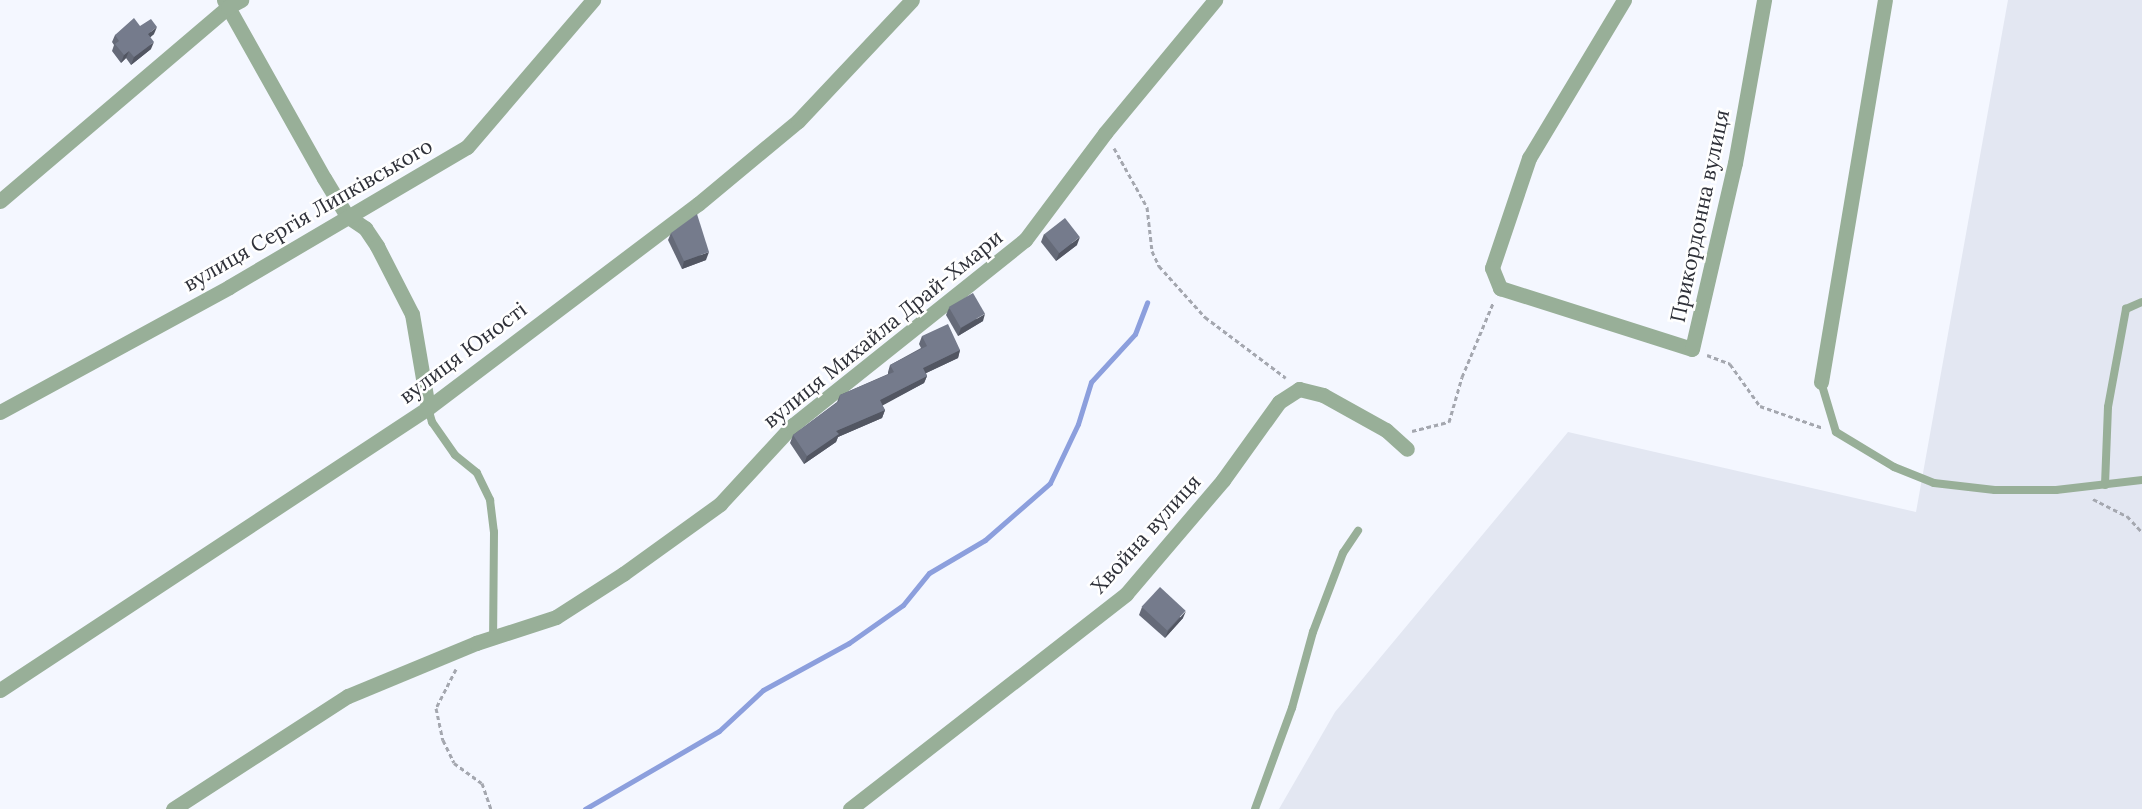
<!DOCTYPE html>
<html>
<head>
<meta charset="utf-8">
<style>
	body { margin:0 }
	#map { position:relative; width:2142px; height:809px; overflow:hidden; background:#f4f7ff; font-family:Lora,serif }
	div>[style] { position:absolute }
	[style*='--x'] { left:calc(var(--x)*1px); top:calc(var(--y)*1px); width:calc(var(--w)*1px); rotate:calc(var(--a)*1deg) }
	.built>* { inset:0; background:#e3e7f2 }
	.stream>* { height:5px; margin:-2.5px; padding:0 2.5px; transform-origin:2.5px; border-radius:2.5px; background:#8c9fdd }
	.path>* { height:3px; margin-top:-1.5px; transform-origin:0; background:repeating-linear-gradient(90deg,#a4a7af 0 4.5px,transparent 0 7.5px) }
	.service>* { height:8px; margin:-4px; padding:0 4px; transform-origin:4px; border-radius:4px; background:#98af98 }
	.minor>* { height:15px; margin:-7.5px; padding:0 7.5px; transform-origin:7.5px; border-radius:7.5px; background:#98af98 }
	.wall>* { inset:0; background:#656a78 }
	.shaded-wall>* { inset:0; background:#525662 }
	.building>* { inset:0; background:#757b8c; transform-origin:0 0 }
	span { translate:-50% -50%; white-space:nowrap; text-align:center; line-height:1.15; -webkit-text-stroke:5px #fff; paint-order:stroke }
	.street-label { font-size:21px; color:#2f3139 }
</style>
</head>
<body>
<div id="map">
	<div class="built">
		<i style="clip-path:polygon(2008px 0,2142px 0,2142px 809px,1279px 809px,1335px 712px,1568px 432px,1916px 512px)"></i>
	</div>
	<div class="stream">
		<i style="--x:585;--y:809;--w:155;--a:-30.2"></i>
		<i style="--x:719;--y:731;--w:60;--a:-43"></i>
		<i style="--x:763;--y:690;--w:98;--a:-28.7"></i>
		<i style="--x:849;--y:643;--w:66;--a:-35.1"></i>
		<i style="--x:903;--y:605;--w:41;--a:-50.9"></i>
		<i style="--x:929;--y:573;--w:65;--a:-30.5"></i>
		<i style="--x:985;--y:540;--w:86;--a:-41.2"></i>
		<i style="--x:1050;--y:483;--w:65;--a:-64.6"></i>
		<i style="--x:1078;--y:424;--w:44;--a:-72.8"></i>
		<i style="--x:1091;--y:382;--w:65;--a:-47.5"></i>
		<i style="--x:1135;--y:334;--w:34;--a:-69"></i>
	</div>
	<div class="path">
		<i style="--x:1114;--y:148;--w:68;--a:60.8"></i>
		<i style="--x:1147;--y:207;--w:44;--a:83.5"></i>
		<i style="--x:1152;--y:251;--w:17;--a:65"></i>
		<i style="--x:1159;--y:266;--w:69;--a:48"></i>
		<i style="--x:1205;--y:317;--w:101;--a:37"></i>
		<i style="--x:1707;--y:355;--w:25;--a:21"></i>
		<i style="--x:1730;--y:364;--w:52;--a:54.5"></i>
		<i style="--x:1760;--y:406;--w:67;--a:19.2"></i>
		<i style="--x:1412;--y:431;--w:38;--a:-14"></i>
		<i style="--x:1449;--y:422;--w:47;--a:-73.9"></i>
		<i style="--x:1462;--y:377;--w:82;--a:-67.2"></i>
		<i style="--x:2093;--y:499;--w:38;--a:27"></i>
		<i style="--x:2127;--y:516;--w:22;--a:47"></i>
		<i style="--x:456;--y:669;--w:44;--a:117.1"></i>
		<i style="--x:436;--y:708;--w:33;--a:78"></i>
		<i style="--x:443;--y:740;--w:25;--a:64"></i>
		<i style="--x:454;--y:763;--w:34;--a:36"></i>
		<i style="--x:482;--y:783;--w:28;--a:71"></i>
	</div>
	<div class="service">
		<i style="--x:1821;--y:382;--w:52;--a:73.3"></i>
		<i style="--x:1836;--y:432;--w:68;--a:31.1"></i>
		<i style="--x:1894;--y:467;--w:43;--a:21.8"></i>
		<i style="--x:1934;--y:483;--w:61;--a:6.5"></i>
		<i style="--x:1995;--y:490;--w:61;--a:0"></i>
		<i style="--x:2056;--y:490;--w:87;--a:-6.6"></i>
		<i style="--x:428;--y:408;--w:15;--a:74"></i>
		<i style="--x:432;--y:422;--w:40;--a:55.1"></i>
		<i style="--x:455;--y:455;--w:28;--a:39"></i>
		<i style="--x:477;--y:473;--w:30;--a:64"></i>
		<i style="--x:490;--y:500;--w:32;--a:83"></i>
		<i style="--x:494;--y:532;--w:105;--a:90.5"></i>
		<i style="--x:2105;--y:485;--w:78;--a:-87.8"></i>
		<i style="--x:2108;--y:407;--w:100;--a:-79.6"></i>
		<i style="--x:2126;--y:309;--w:17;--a:-24"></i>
		<i style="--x:1255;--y:809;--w:108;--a:-69.9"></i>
		<i style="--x:1292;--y:708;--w:79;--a:-74.6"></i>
		<i style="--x:1313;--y:632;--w:85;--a:-69.2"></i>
		<i style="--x:1343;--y:553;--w:27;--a:-56"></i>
	</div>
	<div class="minor">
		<i style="--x:224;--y:0;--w:204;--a:60.7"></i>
		<i style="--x:324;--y:178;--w:44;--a:58.8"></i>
		<i style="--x:347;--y:216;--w:22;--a:34"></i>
		<i style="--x:365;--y:228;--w:22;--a:56"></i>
		<i style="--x:377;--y:246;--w:76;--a:62.8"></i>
		<i style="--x:412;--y:314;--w:95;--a:80.3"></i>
		<i style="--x:1624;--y:0;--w:184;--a:121"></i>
		<i style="--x:1529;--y:158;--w:116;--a:108.6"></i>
		<i style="--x:1492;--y:268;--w:22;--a:68"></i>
		<i style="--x:1500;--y:288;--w:201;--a:17.6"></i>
		<i style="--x:1692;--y:349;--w:191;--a:-77"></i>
		<i style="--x:1735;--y:163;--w:166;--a:-79.9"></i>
		<i style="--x:0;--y:201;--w:299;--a:-40.4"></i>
		<i style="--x:228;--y:7;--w:15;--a:-28"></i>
		<i style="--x:1821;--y:382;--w:387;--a:-80.5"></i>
		<i style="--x:0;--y:412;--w:261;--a:-28.6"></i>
		<i style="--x:229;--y:287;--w:276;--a:-30.5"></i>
		<i style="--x:467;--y:147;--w:194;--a:-49.4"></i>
		<i style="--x:0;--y:690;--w:513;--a:-33.38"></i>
		<i style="--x:428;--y:408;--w:338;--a:-37.1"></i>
		<i style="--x:698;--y:204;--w:130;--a:-39.7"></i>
		<i style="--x:798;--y:121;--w:166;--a:-46.7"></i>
		<i style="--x:173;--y:809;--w:208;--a:-32.9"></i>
		<i style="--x:348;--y:696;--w:139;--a:-22.5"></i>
		<i style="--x:476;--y:643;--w:84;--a:-18"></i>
		<i style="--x:556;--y:617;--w:80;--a:-32.7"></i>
		<i style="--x:623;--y:574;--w:120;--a:-35.8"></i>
		<i style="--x:720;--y:504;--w:108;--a:-47.3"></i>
		<i style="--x:793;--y:425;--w:297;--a:-38.6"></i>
		<i style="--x:1025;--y:240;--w:134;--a:-53.2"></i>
		<i style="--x:1105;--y:133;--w:173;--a:-50.4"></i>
		<i style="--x:850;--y:809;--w:350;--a:-37.9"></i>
		<i style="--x:1126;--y:594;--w:150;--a:-49.6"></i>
		<i style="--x:1223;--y:480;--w:96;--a:-54.3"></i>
		<i style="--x:1279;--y:402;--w:24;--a:-33"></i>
		<i style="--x:1299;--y:389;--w:25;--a:14"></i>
		<i style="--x:1323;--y:395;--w:72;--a:29.1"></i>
		<i style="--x:1386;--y:430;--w:28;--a:42"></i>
	</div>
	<div class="wall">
		<i style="clip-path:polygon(140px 26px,154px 34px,150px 37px,151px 49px,131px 65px,126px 58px,121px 63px,112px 51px,114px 45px,112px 42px,115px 35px)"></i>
		<i style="clip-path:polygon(671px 233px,706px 260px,682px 269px,668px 240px)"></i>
		<i style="clip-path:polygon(1044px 234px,1077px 245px,1056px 261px,1041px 242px)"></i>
		<i style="clip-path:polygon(949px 308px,983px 321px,958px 336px,946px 315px)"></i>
		<i style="clip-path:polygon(922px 336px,960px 350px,958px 358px,926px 373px,927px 376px,924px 383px,882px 405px,885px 410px,882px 418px,838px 437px,836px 442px,804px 464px,790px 443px,793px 435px,837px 402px,840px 395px,888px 374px,888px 372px,890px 365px,921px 348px,919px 344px)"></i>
		<i style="clip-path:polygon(1142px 607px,1183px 618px,1165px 638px,1139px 615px)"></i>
	</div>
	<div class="shaded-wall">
		<i style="clip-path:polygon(157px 27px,154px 34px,145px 42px,148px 34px)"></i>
		<i style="clip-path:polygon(154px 42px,151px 49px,131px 65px,134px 57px)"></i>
		<i style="clip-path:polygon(129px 51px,126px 58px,121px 63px,124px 55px)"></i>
		<i style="clip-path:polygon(1080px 237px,1077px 245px,1056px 261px,1059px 253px)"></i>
		<i style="clip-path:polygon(709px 252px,706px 260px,682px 269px,684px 261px)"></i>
		<i style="clip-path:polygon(985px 314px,983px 321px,958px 336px,961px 328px)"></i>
		<i style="clip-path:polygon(960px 350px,958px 358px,920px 376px,923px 368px)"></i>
		<i style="clip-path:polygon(927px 376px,924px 383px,878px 408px,880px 400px)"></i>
		<i style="clip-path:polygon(885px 410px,882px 418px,838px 437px,836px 442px,804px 464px,807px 456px,836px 431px)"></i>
		<i style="clip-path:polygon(1186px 611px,1183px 618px,1165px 638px,1168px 631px)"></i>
	</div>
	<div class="building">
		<i style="clip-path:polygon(134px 18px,140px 26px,151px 19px,157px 27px,148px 34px,154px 42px,134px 57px,129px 51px,124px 55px,115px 44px,119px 41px,115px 35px)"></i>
		<i style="clip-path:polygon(697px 214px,709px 252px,684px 261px,671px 233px)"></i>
		<i style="left:1065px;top:218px;width:24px;height:26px;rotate:52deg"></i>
		<i style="left:973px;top:293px;width:24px;height:28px;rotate:60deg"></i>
		<i style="clip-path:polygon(948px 324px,960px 350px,923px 368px,927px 376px,880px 400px,885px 410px,836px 431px,839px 434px,807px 456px,793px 435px,839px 401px,840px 395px,894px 372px,890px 365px,927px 346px,922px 336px)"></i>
		<i style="left:1160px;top:587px;width:35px;height:27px;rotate:43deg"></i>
	</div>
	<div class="street-label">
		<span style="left:308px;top:215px;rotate:-30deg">вулиця Сергія Липківського</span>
		<span style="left:1700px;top:216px;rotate:-78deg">Прикордонна вулиця</span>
		<span style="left:883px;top:329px;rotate:-39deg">вулиця Михайла Драй-Хмари</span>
		<span style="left:463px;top:353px;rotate:-37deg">вулиця Юності</span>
		<span style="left:1146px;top:534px;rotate:-48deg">Хвойна вулиця</span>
	</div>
</div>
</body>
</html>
